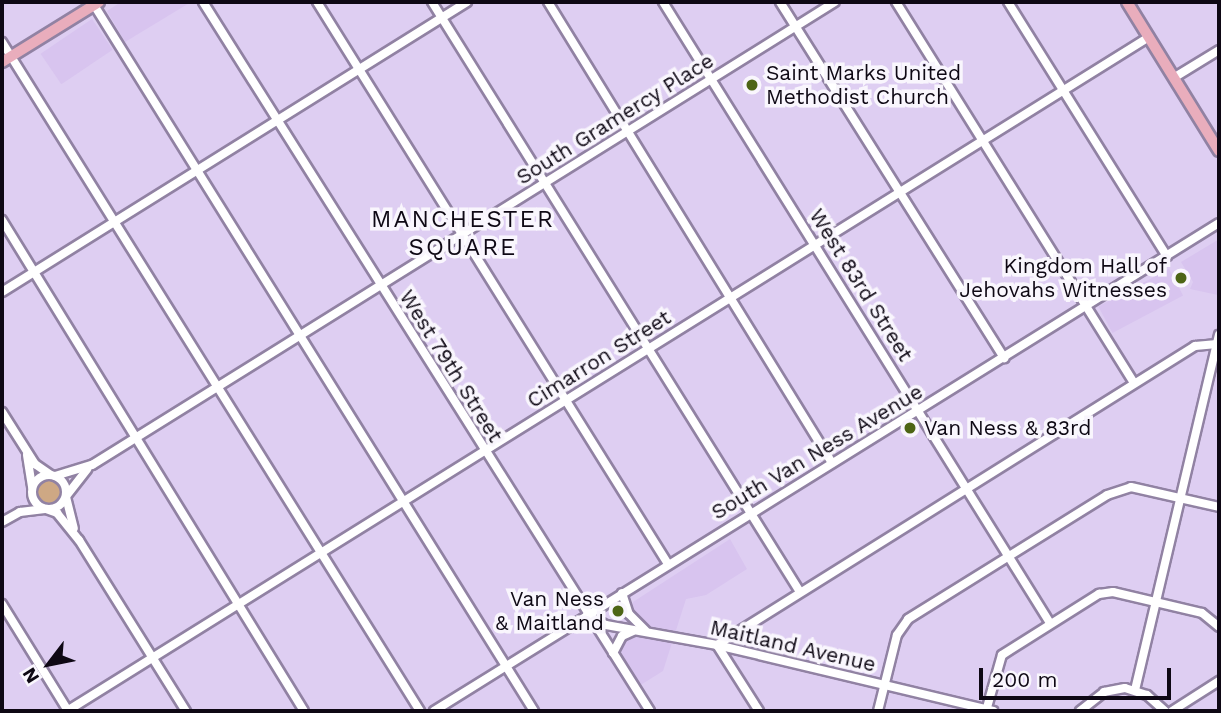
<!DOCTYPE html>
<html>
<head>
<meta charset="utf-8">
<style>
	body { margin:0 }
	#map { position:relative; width:1221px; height:713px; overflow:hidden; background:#decef2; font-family:"Work Sans",sans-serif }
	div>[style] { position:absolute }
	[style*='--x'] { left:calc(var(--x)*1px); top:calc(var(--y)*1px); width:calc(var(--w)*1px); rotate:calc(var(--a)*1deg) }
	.built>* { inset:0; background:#d8c4ef; transform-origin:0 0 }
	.green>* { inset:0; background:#cea884 }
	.round { border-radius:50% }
	.roads { filter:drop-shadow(2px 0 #9182a3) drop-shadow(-2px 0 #9182a3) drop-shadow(0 2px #9182a3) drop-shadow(0 -2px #9182a3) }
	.minor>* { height:8px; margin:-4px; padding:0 4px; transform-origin:4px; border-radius:4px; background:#fff }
	.minor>.ring { margin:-4px; padding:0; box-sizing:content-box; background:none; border:8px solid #fff; border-radius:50% }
	.major>* { height:10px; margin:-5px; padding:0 5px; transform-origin:5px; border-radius:5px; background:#e9adbc }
	.dots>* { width:19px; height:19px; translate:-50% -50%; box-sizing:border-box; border:4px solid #f9f6fd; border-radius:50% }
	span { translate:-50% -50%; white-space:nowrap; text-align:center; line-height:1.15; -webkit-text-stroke:7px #f9f6fd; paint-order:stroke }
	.poi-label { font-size:21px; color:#0e0814 }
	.left { translate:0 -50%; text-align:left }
	.right { translate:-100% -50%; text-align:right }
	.street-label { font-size:21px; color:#0e0814 }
	.quarter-label { font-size:24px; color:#0e0814; letter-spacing:2px }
	.frame { position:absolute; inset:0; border:4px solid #0e0814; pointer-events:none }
	.north { position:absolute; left:14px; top:629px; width:70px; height:70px; -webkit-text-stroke:5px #f9f6fd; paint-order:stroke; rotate:238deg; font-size:19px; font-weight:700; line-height:28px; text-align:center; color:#0e0814 }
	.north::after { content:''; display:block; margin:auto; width:24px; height:32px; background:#0e0814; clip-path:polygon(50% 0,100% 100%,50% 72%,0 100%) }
	.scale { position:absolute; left:979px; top:668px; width:192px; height:32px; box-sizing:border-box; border:4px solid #0e0814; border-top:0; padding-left:9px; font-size:21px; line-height:24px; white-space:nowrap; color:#0e0814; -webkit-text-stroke:5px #f9f6fd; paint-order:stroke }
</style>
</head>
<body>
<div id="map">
	<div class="built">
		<i style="clip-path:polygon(121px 2px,191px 2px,125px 42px,107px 11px)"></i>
		<i style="left:92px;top:19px;width:37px;height:62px;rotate:56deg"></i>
		<i style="clip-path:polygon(1216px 241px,1219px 241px,1218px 295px,1190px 289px,1193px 282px,1181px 262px)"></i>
		<i style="left:1169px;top:269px;width:30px;height:80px;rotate:62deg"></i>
		<i style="clip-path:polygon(730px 539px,747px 569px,706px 595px,686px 599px,663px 671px,639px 686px,617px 649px,633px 602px)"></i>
	</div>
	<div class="green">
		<i class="round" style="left:33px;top:476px;width:32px;height:32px"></i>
	</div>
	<div class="roads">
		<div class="minor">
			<i style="--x:203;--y:2;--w:838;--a:57.77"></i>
			<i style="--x:317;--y:2;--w:663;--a:58.01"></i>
			<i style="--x:432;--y:2;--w:695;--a:58.05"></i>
			<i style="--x:548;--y:2;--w:541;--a:58.36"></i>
			<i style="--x:663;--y:2;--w:732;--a:58.07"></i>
			<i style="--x:780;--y:2;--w:421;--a:57.8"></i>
			<i style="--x:896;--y:2;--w:449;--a:58"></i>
			<i style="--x:1008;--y:2;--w:300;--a:58"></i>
			<i style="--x:94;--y:5;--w:832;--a:58.07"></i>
			<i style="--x:2;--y:42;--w:789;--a:58"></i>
			<i style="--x:1175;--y:77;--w:52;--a:-31.5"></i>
			<i style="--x:2;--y:220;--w:576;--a:58.41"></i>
			<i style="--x:2;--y:292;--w:548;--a:-31.95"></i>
			<i style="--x:2;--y:412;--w:62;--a:57.6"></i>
			<i style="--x:35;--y:464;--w:19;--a:35"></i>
			<i style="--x:27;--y:455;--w:32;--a:81"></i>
			<i class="ring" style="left:32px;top:475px;width:26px;height:26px"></i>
			<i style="--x:55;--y:476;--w:39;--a:-17"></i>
			<i style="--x:92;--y:465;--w:875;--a:-31.93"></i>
			<i style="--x:67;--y:495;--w:33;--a:-52"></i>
			<i style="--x:66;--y:497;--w:32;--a:76"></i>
			<i style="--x:46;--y:509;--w:12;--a:20"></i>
			<i style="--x:57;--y:513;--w:35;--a:51"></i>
			<i style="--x:79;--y:540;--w:202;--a:58"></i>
			<i style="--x:2;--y:522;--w:21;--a:-29"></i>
			<i style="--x:20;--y:512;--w:25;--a:-7"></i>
			<i style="--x:622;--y:593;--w:22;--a:72"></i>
			<i style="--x:629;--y:614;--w:23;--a:45"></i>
			<i style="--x:2;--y:604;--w:126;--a:58.3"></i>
			<i style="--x:587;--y:615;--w:21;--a:28"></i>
			<i style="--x:606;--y:625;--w:113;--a:10.2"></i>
			<i style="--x:717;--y:645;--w:284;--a:13.4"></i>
			<i style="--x:613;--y:653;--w:19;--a:-62"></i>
			<i style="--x:622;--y:636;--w:12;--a:-24"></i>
			<i style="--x:1135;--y:690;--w:365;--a:-76.7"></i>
			<i style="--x:67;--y:711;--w:1275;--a:-31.92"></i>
			<i style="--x:434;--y:711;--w:924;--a:-31.87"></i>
			<i style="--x:759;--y:711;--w:78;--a:-122.5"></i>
			<i style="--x:717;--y:645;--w:564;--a:-32.03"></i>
			<i style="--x:1195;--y:346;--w:22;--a:-5"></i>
			<i style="--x:878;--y:711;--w:78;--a:-76"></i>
			<i style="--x:897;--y:635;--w:19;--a:-55"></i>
			<i style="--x:908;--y:619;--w:234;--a:-31.9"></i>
			<i style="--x:1107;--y:495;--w:25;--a:-18"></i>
			<i style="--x:1131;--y:487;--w:90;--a:12.8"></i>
			<i style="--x:986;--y:711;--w:58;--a:-74.1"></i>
			<i style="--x:1002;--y:655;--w:115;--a:-32.2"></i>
			<i style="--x:1099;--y:594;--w:14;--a:-8"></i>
			<i style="--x:1113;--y:592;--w:91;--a:13.3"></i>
			<i style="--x:1202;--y:613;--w:22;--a:39"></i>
			<i style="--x:1080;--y:711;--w:31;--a:-38"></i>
			<i style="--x:1104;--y:692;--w:21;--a:-11"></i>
			<i style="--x:1125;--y:688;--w:23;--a:18"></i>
			<i style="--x:1147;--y:695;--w:24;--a:42"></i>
			<i style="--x:1172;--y:711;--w:56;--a:-32.6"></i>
		</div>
		<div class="major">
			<i style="--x:1127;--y:2;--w:175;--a:58.3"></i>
			<i style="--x:2;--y:62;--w:114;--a:-31.7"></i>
		</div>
	</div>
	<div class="dots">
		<i style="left:752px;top:85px;background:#4d6515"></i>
		<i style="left:1181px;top:278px;background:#4d6515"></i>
		<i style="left:910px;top:428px;background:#4d6515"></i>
		<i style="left:618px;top:611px;background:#4d6515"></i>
	</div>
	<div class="poi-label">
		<span class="left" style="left:766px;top:85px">Saint Marks United<br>Methodist Church</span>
		<span class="right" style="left:1167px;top:278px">Kingdom Hall of<br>Jehovahs Witnesses</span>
		<span class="left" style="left:924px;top:428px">Van Ness &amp; 83rd</span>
		<span class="right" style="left:604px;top:611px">Van Ness<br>&amp; Maitland</span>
	</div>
	<div class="street-label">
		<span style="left:615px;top:119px;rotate:-32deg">South Gramercy Place</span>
		<span style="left:861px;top:285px;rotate:58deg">West 83rd Street</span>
		<span style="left:599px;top:359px;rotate:-32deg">Cimarron Street</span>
		<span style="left:451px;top:366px;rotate:58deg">West 79th Street</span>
		<span style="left:817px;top:452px;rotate:-31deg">South Van Ness Avenue</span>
		<span style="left:793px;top:646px;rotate:13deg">Maitland Avenue</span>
	</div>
	<div class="quarter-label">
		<span style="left:463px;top:234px">MANCHESTER<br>SQUARE</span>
	</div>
	<div class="frame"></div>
	<div class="north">N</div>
	<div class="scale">200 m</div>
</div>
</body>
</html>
